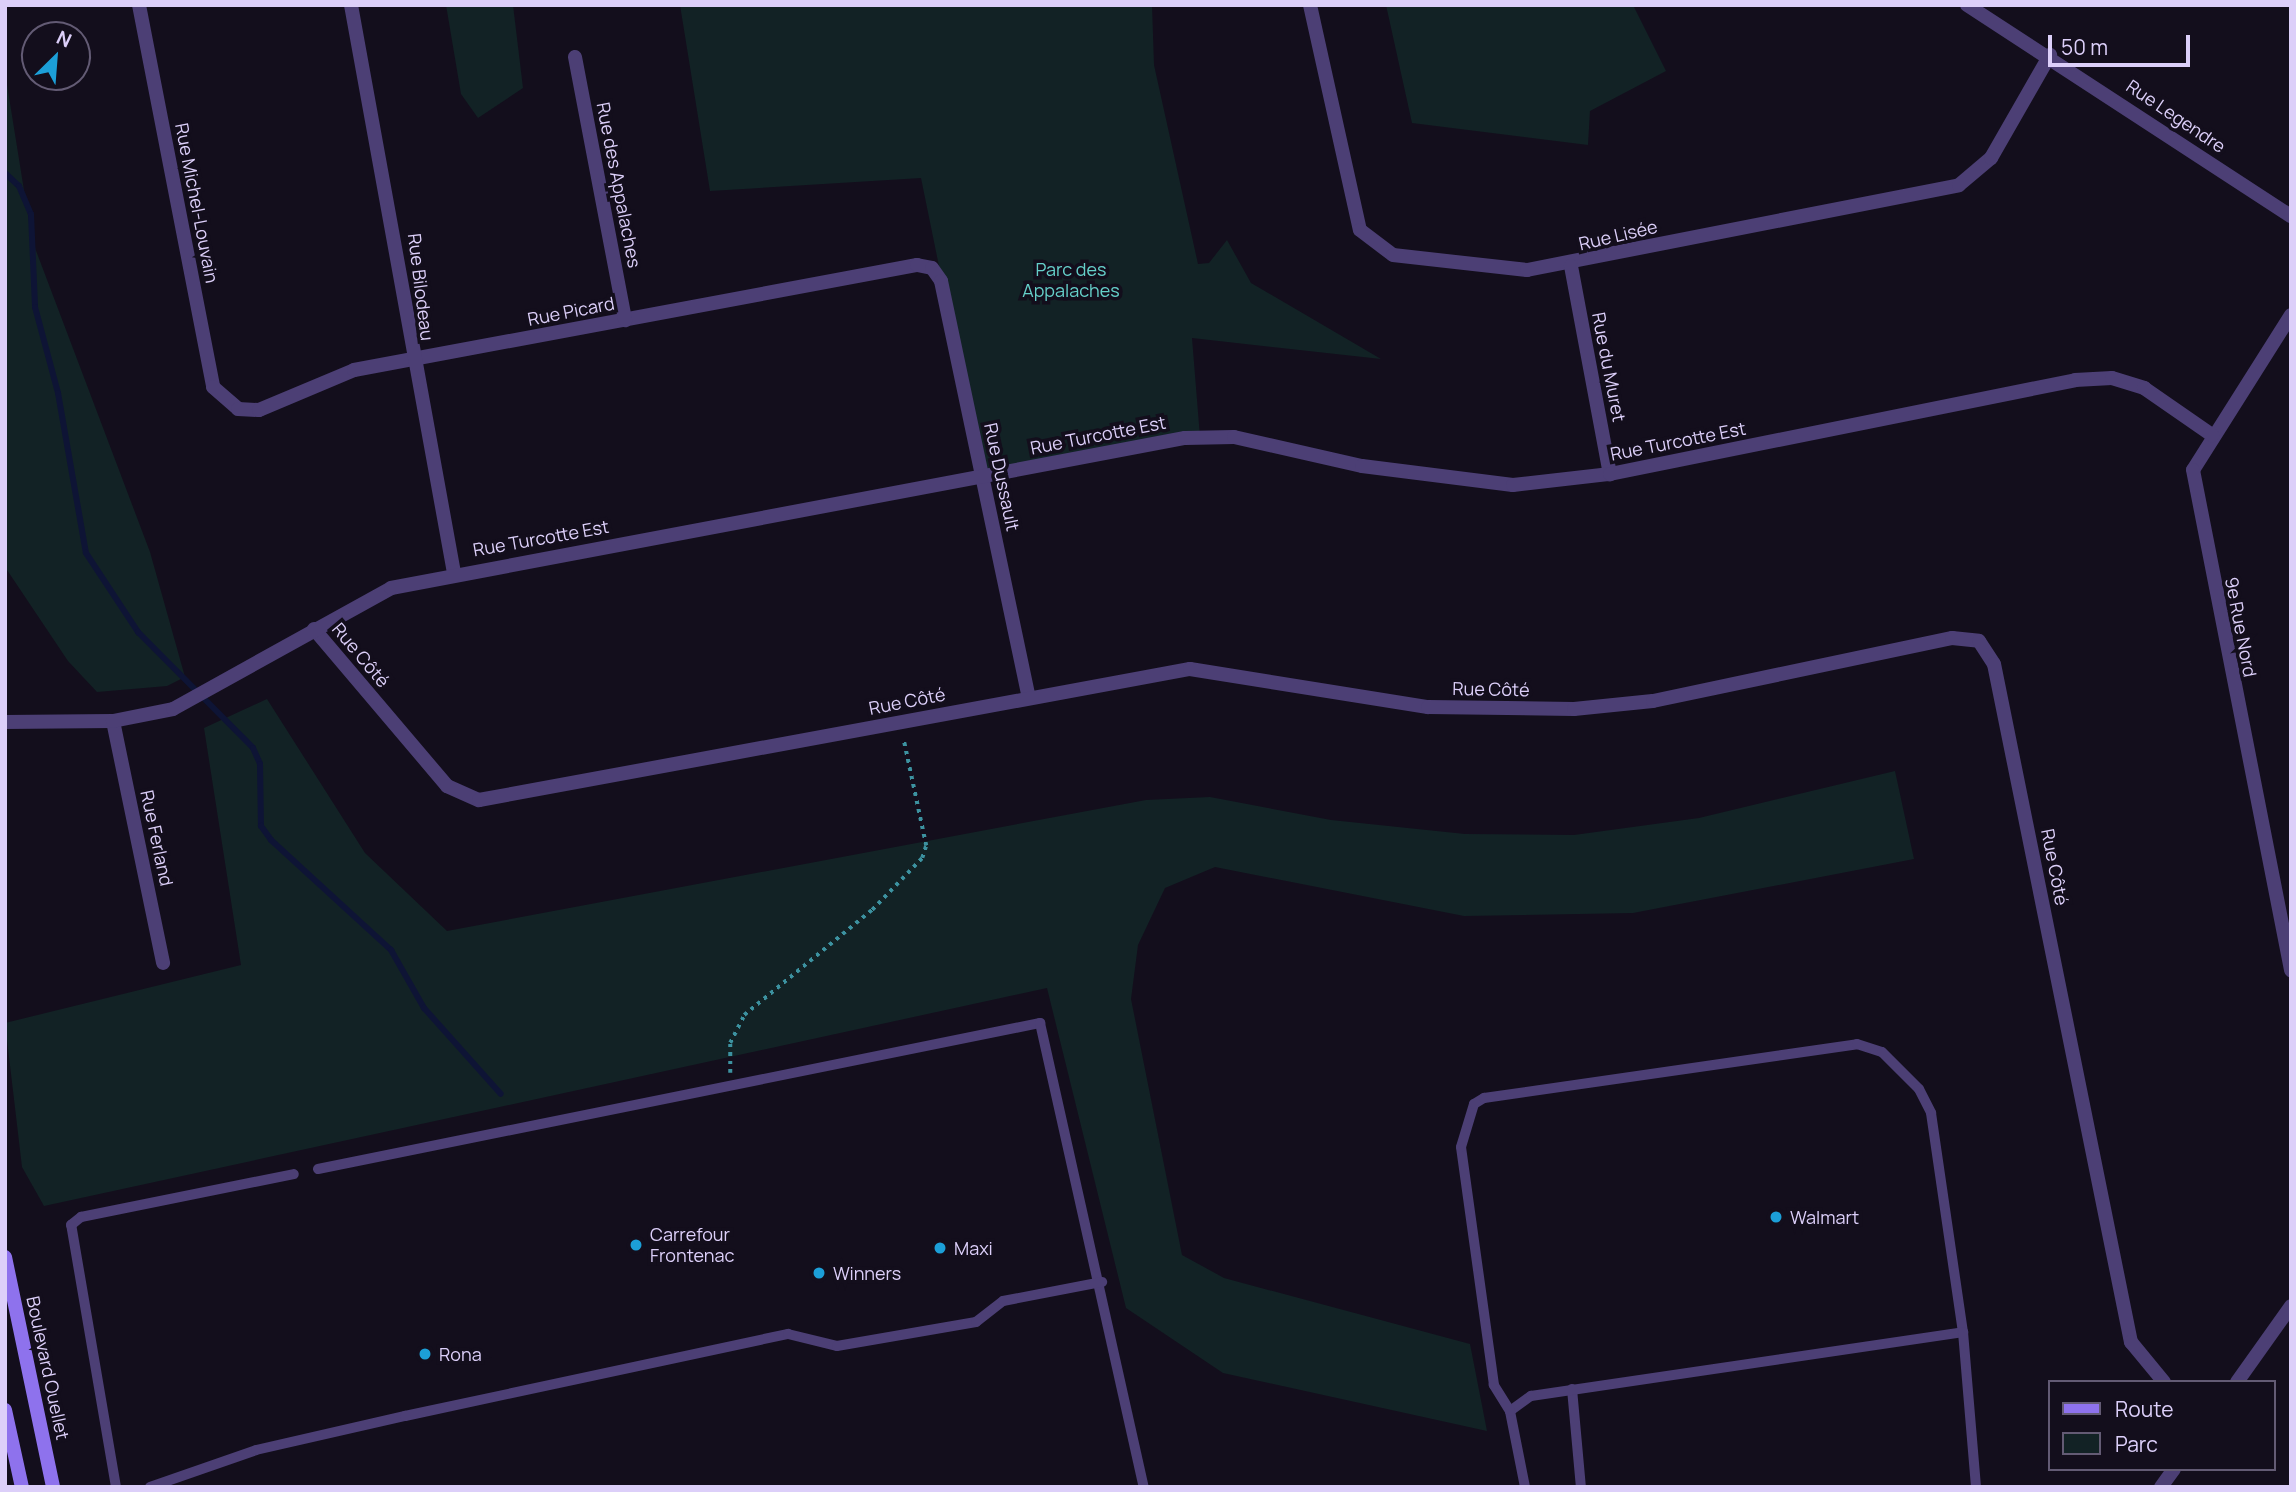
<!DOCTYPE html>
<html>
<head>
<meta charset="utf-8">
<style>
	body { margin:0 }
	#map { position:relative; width:2296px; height:1492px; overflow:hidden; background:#130e1c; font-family:Manrope,sans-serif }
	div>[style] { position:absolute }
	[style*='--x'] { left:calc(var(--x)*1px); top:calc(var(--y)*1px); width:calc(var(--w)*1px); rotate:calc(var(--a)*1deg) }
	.green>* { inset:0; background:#122225 }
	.stream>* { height:6px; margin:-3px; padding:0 3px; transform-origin:3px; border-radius:3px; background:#0e1435 }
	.path>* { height:3.5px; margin-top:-1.75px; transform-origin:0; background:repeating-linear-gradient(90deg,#3c92a0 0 3.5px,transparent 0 8.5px) }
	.lane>* { height:10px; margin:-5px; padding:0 5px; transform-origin:5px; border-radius:5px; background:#4c3f75 }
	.street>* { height:14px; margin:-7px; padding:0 7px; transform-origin:7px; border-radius:7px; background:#4c3f75 }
	.secondary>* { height:14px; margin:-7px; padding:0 7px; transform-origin:7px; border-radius:7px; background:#8e72ed }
	.dots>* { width:19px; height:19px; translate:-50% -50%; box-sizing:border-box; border:4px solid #130e1c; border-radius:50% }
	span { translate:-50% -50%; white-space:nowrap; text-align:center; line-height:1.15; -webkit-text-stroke:7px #130e1c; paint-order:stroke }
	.street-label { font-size:18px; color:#dccff9 }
	.park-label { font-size:18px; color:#65cfc9 }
	.poi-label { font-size:18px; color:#dccff9 }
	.left { translate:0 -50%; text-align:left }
	.frame { position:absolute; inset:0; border:7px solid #dccff9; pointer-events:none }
	.legend { position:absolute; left:2048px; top:1380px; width:228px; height:91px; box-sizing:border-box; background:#130e1c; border:2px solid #635b74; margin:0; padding:9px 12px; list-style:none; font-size:21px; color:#dccff9 }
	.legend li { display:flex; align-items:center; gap:14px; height:35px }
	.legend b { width:35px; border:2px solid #635b74 }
	.north { position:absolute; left:21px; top:21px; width:70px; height:70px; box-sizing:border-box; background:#130e1c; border:2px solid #635b74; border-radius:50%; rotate:25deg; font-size:19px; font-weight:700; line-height:28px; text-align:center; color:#dccff9 }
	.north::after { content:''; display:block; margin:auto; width:24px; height:32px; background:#1c9fd8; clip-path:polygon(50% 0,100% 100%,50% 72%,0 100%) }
	.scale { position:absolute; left:2048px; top:35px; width:142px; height:32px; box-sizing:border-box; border:4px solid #dccff9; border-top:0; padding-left:9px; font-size:21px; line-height:24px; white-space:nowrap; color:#dccff9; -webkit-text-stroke:5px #130e1c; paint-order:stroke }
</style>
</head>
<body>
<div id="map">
	<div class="green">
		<i style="clip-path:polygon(446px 5px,513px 5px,523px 88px,478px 118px,461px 94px)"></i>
		<i style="clip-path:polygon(680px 5px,1152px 5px,1154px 65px,1198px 264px,1209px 263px,1227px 240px,1251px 283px,1381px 359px,1192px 338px,1200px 437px,982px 477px,921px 178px,710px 191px)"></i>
		<i style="clip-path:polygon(1386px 5px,1633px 5px,1666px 71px,1590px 111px,1588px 145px,1412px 123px)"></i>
		<i style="clip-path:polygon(5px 72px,32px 240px,150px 552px,185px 677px,167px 686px,97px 692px,68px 661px,5px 567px)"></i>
		<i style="clip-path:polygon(267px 699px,365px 853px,447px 931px,1146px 800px,1210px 797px,1331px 820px,1465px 834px,1574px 835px,1699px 818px,1895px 771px,1914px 859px,1633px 913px,1464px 916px,1215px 867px,1165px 888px,1138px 945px,1131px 999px,1182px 1255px,1224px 1278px,1470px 1344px,1487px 1431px,1223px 1373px,1126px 1308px,1047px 988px,44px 1206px,22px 1167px,5px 1023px,241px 965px,204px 728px)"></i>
	</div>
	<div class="stream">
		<i style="--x:5;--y:173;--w:19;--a:43"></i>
		<i style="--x:19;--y:186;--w:30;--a:67"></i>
		<i style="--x:31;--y:214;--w:93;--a:87.5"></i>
		<i style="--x:35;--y:307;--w:89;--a:75"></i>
		<i style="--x:58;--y:393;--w:162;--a:80.1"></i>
		<i style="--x:86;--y:553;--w:95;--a:56.6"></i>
		<i style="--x:138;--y:632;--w:163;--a:45.2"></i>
		<i style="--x:253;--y:748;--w:17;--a:66"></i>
		<i style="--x:260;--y:764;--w:62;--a:89.1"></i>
		<i style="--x:261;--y:826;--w:17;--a:54"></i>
		<i style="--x:271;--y:840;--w:163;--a:42.5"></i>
		<i style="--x:391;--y:950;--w:67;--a:60.4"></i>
		<i style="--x:424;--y:1008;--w:115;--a:48.2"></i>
	</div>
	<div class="path">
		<i style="--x:730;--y:1073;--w:30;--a:-90"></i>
		<i style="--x:730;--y:1043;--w:31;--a:-63"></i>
		<i style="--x:744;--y:1015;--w:166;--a:-39.4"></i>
		<i style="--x:872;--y:910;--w:72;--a:-46.1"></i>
		<i style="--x:922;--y:858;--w:13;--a:-72"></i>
		<i style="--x:926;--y:846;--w:110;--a:-102"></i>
	</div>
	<div class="lane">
		<i style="--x:318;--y:1169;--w:737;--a:-11.43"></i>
		<i style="--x:1040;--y:1023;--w:476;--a:77.4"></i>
		<i style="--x:1572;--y:1389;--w:98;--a:84.8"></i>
		<i style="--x:1510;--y:1411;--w:26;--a:-36"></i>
		<i style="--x:1531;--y:1396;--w:437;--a:-8.4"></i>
		<i style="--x:116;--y:1487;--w:266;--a:-99.7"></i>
		<i style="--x:71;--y:1225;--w:13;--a:-39"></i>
		<i style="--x:81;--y:1217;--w:217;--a:-11.4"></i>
		<i style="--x:150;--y:1487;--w:112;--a:-19.2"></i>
		<i style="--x:256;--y:1450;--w:153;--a:-12.9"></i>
		<i style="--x:405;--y:1416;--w:392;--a:-12.1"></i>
		<i style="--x:788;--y:1334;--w:50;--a:13.8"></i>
		<i style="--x:837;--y:1346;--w:141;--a:-9.8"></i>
		<i style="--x:976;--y:1322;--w:34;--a:-38"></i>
		<i style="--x:1003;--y:1301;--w:101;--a:-10.9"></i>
		<i style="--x:1525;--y:1487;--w:77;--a:-101.2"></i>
		<i style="--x:1510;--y:1411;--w:31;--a:-122"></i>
		<i style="--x:1494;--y:1385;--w:240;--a:-97.9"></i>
		<i style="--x:1461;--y:1147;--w:45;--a:-73.2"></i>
		<i style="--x:1474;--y:1104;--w:12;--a:-31"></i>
		<i style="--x:1484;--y:1098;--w:377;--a:-8.2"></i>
		<i style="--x:1857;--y:1044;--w:26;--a:18"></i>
		<i style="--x:1882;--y:1052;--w:52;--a:45"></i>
		<i style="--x:1919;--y:1089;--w:27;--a:63"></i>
		<i style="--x:1931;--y:1113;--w:221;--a:81.7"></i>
		<i style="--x:1963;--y:1332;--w:156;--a:85.2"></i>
	</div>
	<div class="street">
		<i style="--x:139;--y:5;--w:389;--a:79"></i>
		<i style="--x:213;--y:387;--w:33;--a:41"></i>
		<i style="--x:238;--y:409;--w:21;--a:3"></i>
		<i style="--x:259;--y:410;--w:103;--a:-22.8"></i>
		<i style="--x:354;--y:370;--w:573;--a:-10.56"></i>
		<i style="--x:917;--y:265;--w:15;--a:11"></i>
		<i style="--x:932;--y:268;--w:16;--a:55"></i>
		<i style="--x:941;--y:281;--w:426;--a:78.1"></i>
		<i style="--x:351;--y:5;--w:577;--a:79.72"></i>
		<i style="--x:1310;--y:5;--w:230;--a:77.5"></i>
		<i style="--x:1360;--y:230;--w:41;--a:37.1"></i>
		<i style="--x:1393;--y:255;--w:135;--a:6.4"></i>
		<i style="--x:1527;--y:270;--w:440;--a:-11.1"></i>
		<i style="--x:1959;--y:185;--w:42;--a:-40.2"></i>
		<i style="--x:1991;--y:158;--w:119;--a:-60.2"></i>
		<i style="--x:1967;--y:5;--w:387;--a:33.1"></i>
		<i style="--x:575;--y:57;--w:268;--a:79.2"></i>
		<i style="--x:1571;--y:266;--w:212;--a:79.4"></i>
		<i style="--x:2291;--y:315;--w:183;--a:122.3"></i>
		<i style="--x:2193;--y:470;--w:510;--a:78.91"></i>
		<i style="--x:314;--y:629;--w:206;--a:49.7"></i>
		<i style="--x:447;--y:786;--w:35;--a:24"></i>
		<i style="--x:479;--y:800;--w:723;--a:-10.44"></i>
		<i style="--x:1190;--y:669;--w:241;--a:9.1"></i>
		<i style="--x:1428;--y:707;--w:146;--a:0.8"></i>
		<i style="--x:1574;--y:709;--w:79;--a:-5.8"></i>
		<i style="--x:1653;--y:701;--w:306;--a:-11.9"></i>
		<i style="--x:1952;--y:638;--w:27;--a:6"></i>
		<i style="--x:1979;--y:641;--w:27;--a:57"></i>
		<i style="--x:1994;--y:664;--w:692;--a:78.58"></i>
		<i style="--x:2131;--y:1342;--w:52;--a:50.5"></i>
		<i style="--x:113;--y:721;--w:247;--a:78.3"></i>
		<i style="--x:5;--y:722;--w:108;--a:-0.5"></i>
		<i style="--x:113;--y:721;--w:61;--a:-11.3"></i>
		<i style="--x:173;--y:709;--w:249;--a:-29"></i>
		<i style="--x:391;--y:588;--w:808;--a:-10.7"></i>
		<i style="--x:1185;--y:438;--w:49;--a:-1.2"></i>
		<i style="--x:1234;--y:437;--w:131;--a:12.8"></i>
		<i style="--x:1362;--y:466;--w:152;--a:7.2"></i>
		<i style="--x:1513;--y:485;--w:98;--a:-6.5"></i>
		<i style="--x:1610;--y:474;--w:474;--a:-11.4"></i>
		<i style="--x:2075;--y:380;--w:37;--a:-3"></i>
		<i style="--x:2112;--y:378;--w:34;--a:17"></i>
		<i style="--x:2144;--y:388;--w:83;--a:34.7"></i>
		<i style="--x:2237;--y:1382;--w:93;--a:-54.6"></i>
		<i style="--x:2161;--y:1487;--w:22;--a:-54"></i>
	</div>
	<div class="secondary">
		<i style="--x:5;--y:1257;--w:235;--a:78.2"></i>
		<i style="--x:5;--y:1410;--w:79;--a:77.6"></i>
	</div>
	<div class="dots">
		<i style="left:1776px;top:1217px;background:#1c9fd8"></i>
		<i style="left:636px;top:1245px;background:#1c9fd8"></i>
		<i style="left:940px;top:1248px;background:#1c9fd8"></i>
		<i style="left:819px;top:1273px;background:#1c9fd8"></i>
		<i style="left:425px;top:1354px;background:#1c9fd8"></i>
	</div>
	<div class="street-label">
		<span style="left:2176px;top:116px;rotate:34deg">Rue Legendre</span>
		<span style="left:619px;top:185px;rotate:79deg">Rue des Appalaches</span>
		<span style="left:197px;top:203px;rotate:79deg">Rue Michel-Louvain</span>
		<span style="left:1618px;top:235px;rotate:-13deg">Rue Lisée</span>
		<span style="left:421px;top:287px;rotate:83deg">Rue Bilodeau</span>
		<span style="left:571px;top:311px;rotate:-11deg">Rue Picard</span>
		<span style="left:1609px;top:367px;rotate:79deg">Rue du Muret</span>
		<span style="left:1098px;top:435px;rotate:-11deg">Rue Turcotte Est</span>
		<span style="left:1678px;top:441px;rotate:-11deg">Rue Turcotte Est</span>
		<span style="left:1002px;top:477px;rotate:78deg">Rue Dussault</span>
		<span style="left:541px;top:538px;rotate:-10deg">Rue Turcotte Est</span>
		<span style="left:2241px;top:627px;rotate:79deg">9e Rue Nord</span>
		<span style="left:361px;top:655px;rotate:50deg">Rue Côté</span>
		<span style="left:1491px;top:689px;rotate:1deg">Rue Côté</span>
		<span style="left:907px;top:701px;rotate:-11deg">Rue Côté</span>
		<span style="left:157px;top:838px;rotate:78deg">Rue Ferland</span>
		<span style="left:2055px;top:867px;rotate:79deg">Rue Côté</span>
		<span style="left:48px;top:1368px;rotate:78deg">Boulevard Ouellet</span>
	</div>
	<div class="park-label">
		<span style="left:1071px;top:280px">Parc des<br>Appalaches</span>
	</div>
	<div class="poi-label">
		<span class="left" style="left:1790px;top:1217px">Walmart</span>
		<span class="left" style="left:650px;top:1245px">Carrefour<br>Frontenac</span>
		<span class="left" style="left:954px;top:1248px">Maxi</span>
		<span class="left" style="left:833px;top:1273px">Winners</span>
		<span class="left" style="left:439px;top:1354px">Rona</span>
	</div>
	<div class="frame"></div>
	<ul class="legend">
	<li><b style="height:9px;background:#8e72ed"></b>Route</li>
	<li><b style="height:19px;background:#122225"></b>Parc</li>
	</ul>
	<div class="north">N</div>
	<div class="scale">50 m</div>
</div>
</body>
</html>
